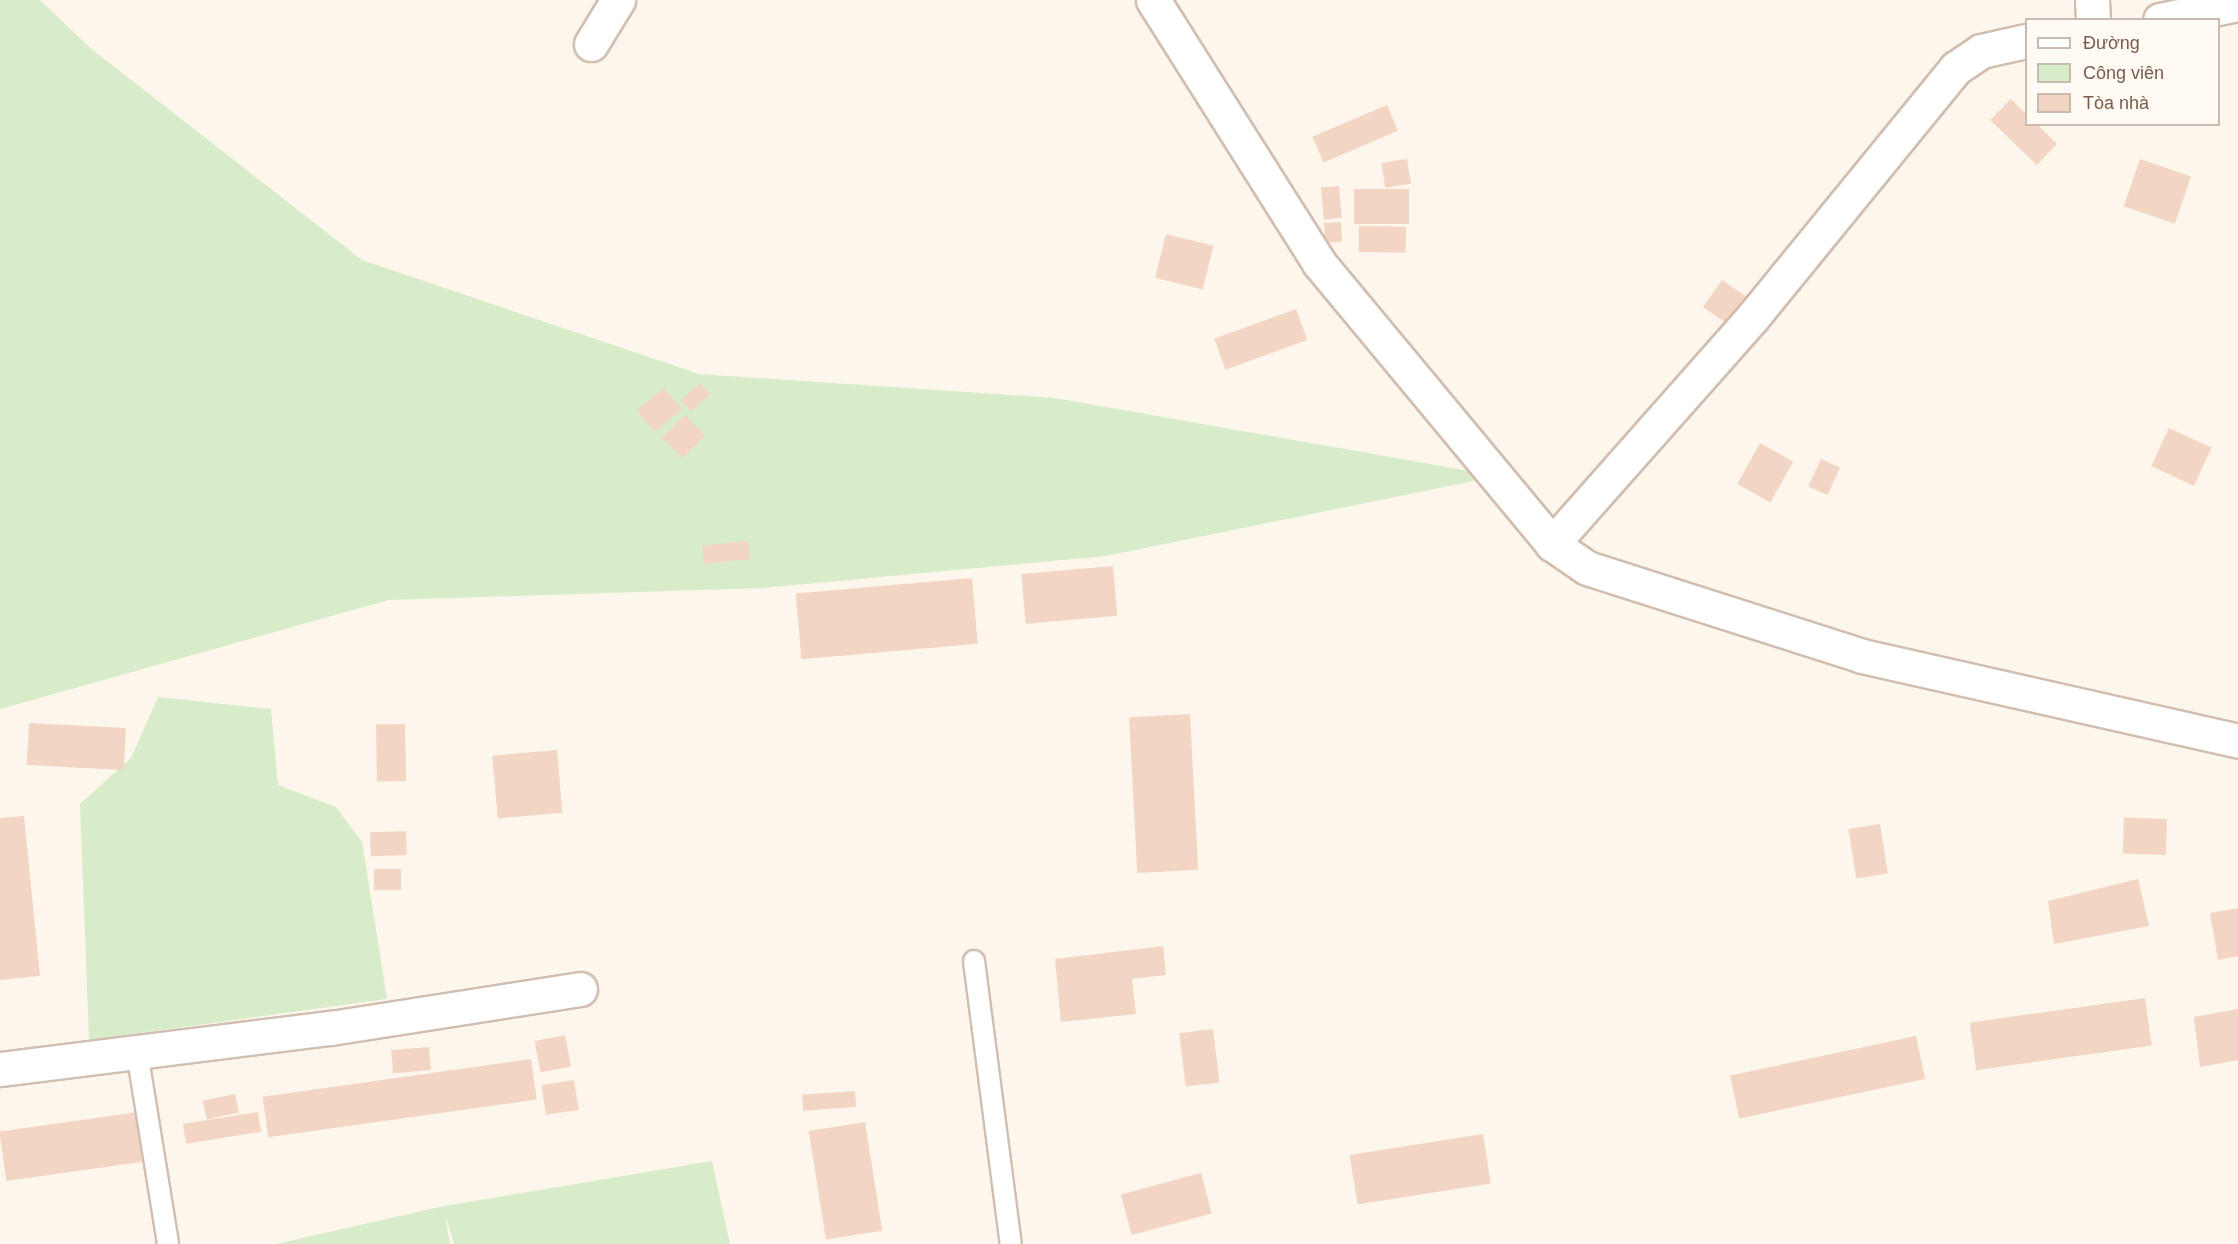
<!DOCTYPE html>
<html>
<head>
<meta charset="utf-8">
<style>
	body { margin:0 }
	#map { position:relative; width:2238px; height:1244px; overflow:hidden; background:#fdf6ec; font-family:Helvetica,sans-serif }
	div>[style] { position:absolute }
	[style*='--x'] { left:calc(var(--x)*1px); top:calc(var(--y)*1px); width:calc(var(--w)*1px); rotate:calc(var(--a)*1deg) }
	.green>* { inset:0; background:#d8ecc9 }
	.building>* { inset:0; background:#f3d5c3; transform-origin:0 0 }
	.roads { filter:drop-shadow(2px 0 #d1beb0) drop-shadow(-2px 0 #d1beb0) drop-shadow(0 2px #d1beb0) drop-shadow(0 -2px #d1beb0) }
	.lane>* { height:20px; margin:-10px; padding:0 10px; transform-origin:10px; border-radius:10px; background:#fff }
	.street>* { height:33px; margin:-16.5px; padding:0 16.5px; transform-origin:16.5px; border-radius:16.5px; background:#fff }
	span { translate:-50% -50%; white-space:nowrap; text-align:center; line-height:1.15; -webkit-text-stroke:5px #fffaf3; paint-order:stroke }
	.legend { position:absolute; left:2025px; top:18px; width:195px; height:108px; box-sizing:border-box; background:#fffaf3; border:2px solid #cabbb1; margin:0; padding:8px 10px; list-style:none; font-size:18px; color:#7a5c4d }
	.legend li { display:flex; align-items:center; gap:12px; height:30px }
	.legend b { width:30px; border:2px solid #cabbb1 }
</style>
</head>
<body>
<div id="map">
	<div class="green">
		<i style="clip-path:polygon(0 0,40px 0,89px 47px,362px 260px,699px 374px,1055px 398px,1498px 476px,1106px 556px,762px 588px,389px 600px,0 709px)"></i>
		<i style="clip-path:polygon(158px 697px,271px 709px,278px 785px,336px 807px,362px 842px,387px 999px,89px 1040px,80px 804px,131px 758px)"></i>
		<i style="clip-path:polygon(712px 1161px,730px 1244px,454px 1244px,445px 1214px,450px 1244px,276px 1244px,444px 1206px)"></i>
	</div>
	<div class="building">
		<i style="clip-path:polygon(2011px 99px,2026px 114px,2026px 124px,2037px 124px,2057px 144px,2037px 165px,1990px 120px)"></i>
		<i style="left:1387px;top:105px;width:28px;height:81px;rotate:67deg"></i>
		<i style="left:1407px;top:159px;width:25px;height:26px;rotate:81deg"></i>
		<i style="left:2140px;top:159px;width:54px;height:50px;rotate:19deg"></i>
		<i style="left:1339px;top:186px;width:32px;height:18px;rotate:85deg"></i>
		<i style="left:1354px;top:189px;width:55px;height:35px"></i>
		<i style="left:1341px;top:222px;width:20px;height:17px;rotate:87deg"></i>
		<i style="left:1359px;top:226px;width:47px;height:26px;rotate:1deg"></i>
		<i style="left:1166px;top:234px;width:49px;height:45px;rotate:14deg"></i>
		<i style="left:1722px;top:280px;width:35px;height:33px;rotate:35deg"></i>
		<i style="left:1296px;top:309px;width:33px;height:87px;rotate:70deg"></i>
		<i style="left:700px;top:383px;width:15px;height:26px;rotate:48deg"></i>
		<i style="left:664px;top:388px;width:28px;height:35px;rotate:51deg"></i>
		<i style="left:685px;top:415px;width:29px;height:32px;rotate:46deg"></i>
		<i style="left:2169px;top:428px;width:47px;height:42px;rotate:25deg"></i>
		<i style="left:1760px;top:443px;width:38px;height:47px;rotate:29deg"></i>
		<i style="left:1821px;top:459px;width:21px;height:30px;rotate:25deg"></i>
		<i style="left:748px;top:541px;width:18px;height:46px;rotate:84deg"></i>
		<i style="left:1113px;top:566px;width:50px;height:92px;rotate:85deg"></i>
		<i style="left:972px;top:578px;width:66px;height:177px;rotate:85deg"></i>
		<i style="left:1190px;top:714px;width:156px;height:61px;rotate:87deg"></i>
		<i style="left:29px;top:723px;width:97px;height:42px;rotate:3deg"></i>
		<i style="left:405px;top:724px;width:57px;height:29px;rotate:89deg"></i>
		<i style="left:557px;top:750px;width:63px;height:65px;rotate:85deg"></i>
		<i style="clip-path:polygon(24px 816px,40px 976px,0 980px,0 818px)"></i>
		<i style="left:2167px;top:819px;width:36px;height:43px;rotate:92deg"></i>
		<i style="left:1880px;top:824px;width:50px;height:32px;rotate:81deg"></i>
		<i style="left:406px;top:831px;width:24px;height:36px;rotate:88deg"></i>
		<i style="left:401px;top:869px;width:21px;height:27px;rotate:90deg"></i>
		<i style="clip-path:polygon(2138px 879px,2149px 926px,2054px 944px,2048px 901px)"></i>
		<i style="clip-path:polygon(2238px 908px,2238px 956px,2218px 960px,2210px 913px)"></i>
		<i style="clip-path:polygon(1163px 946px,1166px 975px,1132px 979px,1136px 1014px,1061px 1022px,1055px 959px)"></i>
		<i style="left:2145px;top:998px;width:48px;height:177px;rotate:82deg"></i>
		<i style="clip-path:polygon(2238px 1009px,2238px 1060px,2200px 1067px,2194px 1017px)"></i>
		<i style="left:1213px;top:1029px;width:54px;height:34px;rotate:83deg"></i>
		<i style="left:565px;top:1035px;width:32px;height:31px;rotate:79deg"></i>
		<i style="left:1916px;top:1036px;width:44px;height:190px;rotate:78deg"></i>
		<i style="left:429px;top:1047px;width:23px;height:38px;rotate:85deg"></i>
		<i style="left:531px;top:1059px;width:41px;height:271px;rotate:82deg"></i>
		<i style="left:574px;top:1080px;width:30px;height:33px;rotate:81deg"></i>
		<i style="left:855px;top:1091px;width:16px;height:53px;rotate:86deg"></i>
		<i style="left:235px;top:1094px;width:19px;height:33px;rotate:78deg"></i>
		<i style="left:145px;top:1111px;width:50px;height:147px;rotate:82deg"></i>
		<i style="left:258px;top:1112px;width:20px;height:76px;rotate:81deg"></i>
		<i style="left:865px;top:1122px;width:110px;height:57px;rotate:81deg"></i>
		<i style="left:1483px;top:1134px;width:50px;height:135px;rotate:81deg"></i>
		<i style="left:1201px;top:1173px;width:42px;height:83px;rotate:75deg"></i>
	</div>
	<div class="roads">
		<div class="lane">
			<i style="--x:974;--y:961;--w:285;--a:82.6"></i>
			<i style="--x:137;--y:1052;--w:194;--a:80.8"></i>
		</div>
		<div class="street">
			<i style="--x:1153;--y:0;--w:311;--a:57.7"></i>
			<i style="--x:1319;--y:263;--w:365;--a:50.3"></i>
			<i style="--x:1552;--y:544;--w:42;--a:34.4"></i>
			<i style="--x:1587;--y:568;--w:289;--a:17.7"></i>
			<i style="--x:1862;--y:656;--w:385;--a:12.7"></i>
			<i style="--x:2092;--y:0;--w:20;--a:87"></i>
			<i style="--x:2160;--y:20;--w:80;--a:-11.6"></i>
			<i style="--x:591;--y:44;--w:52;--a:-58.5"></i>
			<i style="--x:1552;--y:544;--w:302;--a:-48.5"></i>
			<i style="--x:1752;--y:318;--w:323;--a:-50.8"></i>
			<i style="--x:1956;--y:68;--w:30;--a:-34"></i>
			<i style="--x:1981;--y:51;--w:46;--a:-12.5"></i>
			<i style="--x:0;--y:1069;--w:334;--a:-7.1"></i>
			<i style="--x:331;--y:1028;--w:252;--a:-8.9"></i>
		</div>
	</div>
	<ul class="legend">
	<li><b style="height:8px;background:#fff"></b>Đường</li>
	<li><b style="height:16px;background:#d8ecc9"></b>Công viên</li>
	<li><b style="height:16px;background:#f3d5c3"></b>Tòa nhà</li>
	</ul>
</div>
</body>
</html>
